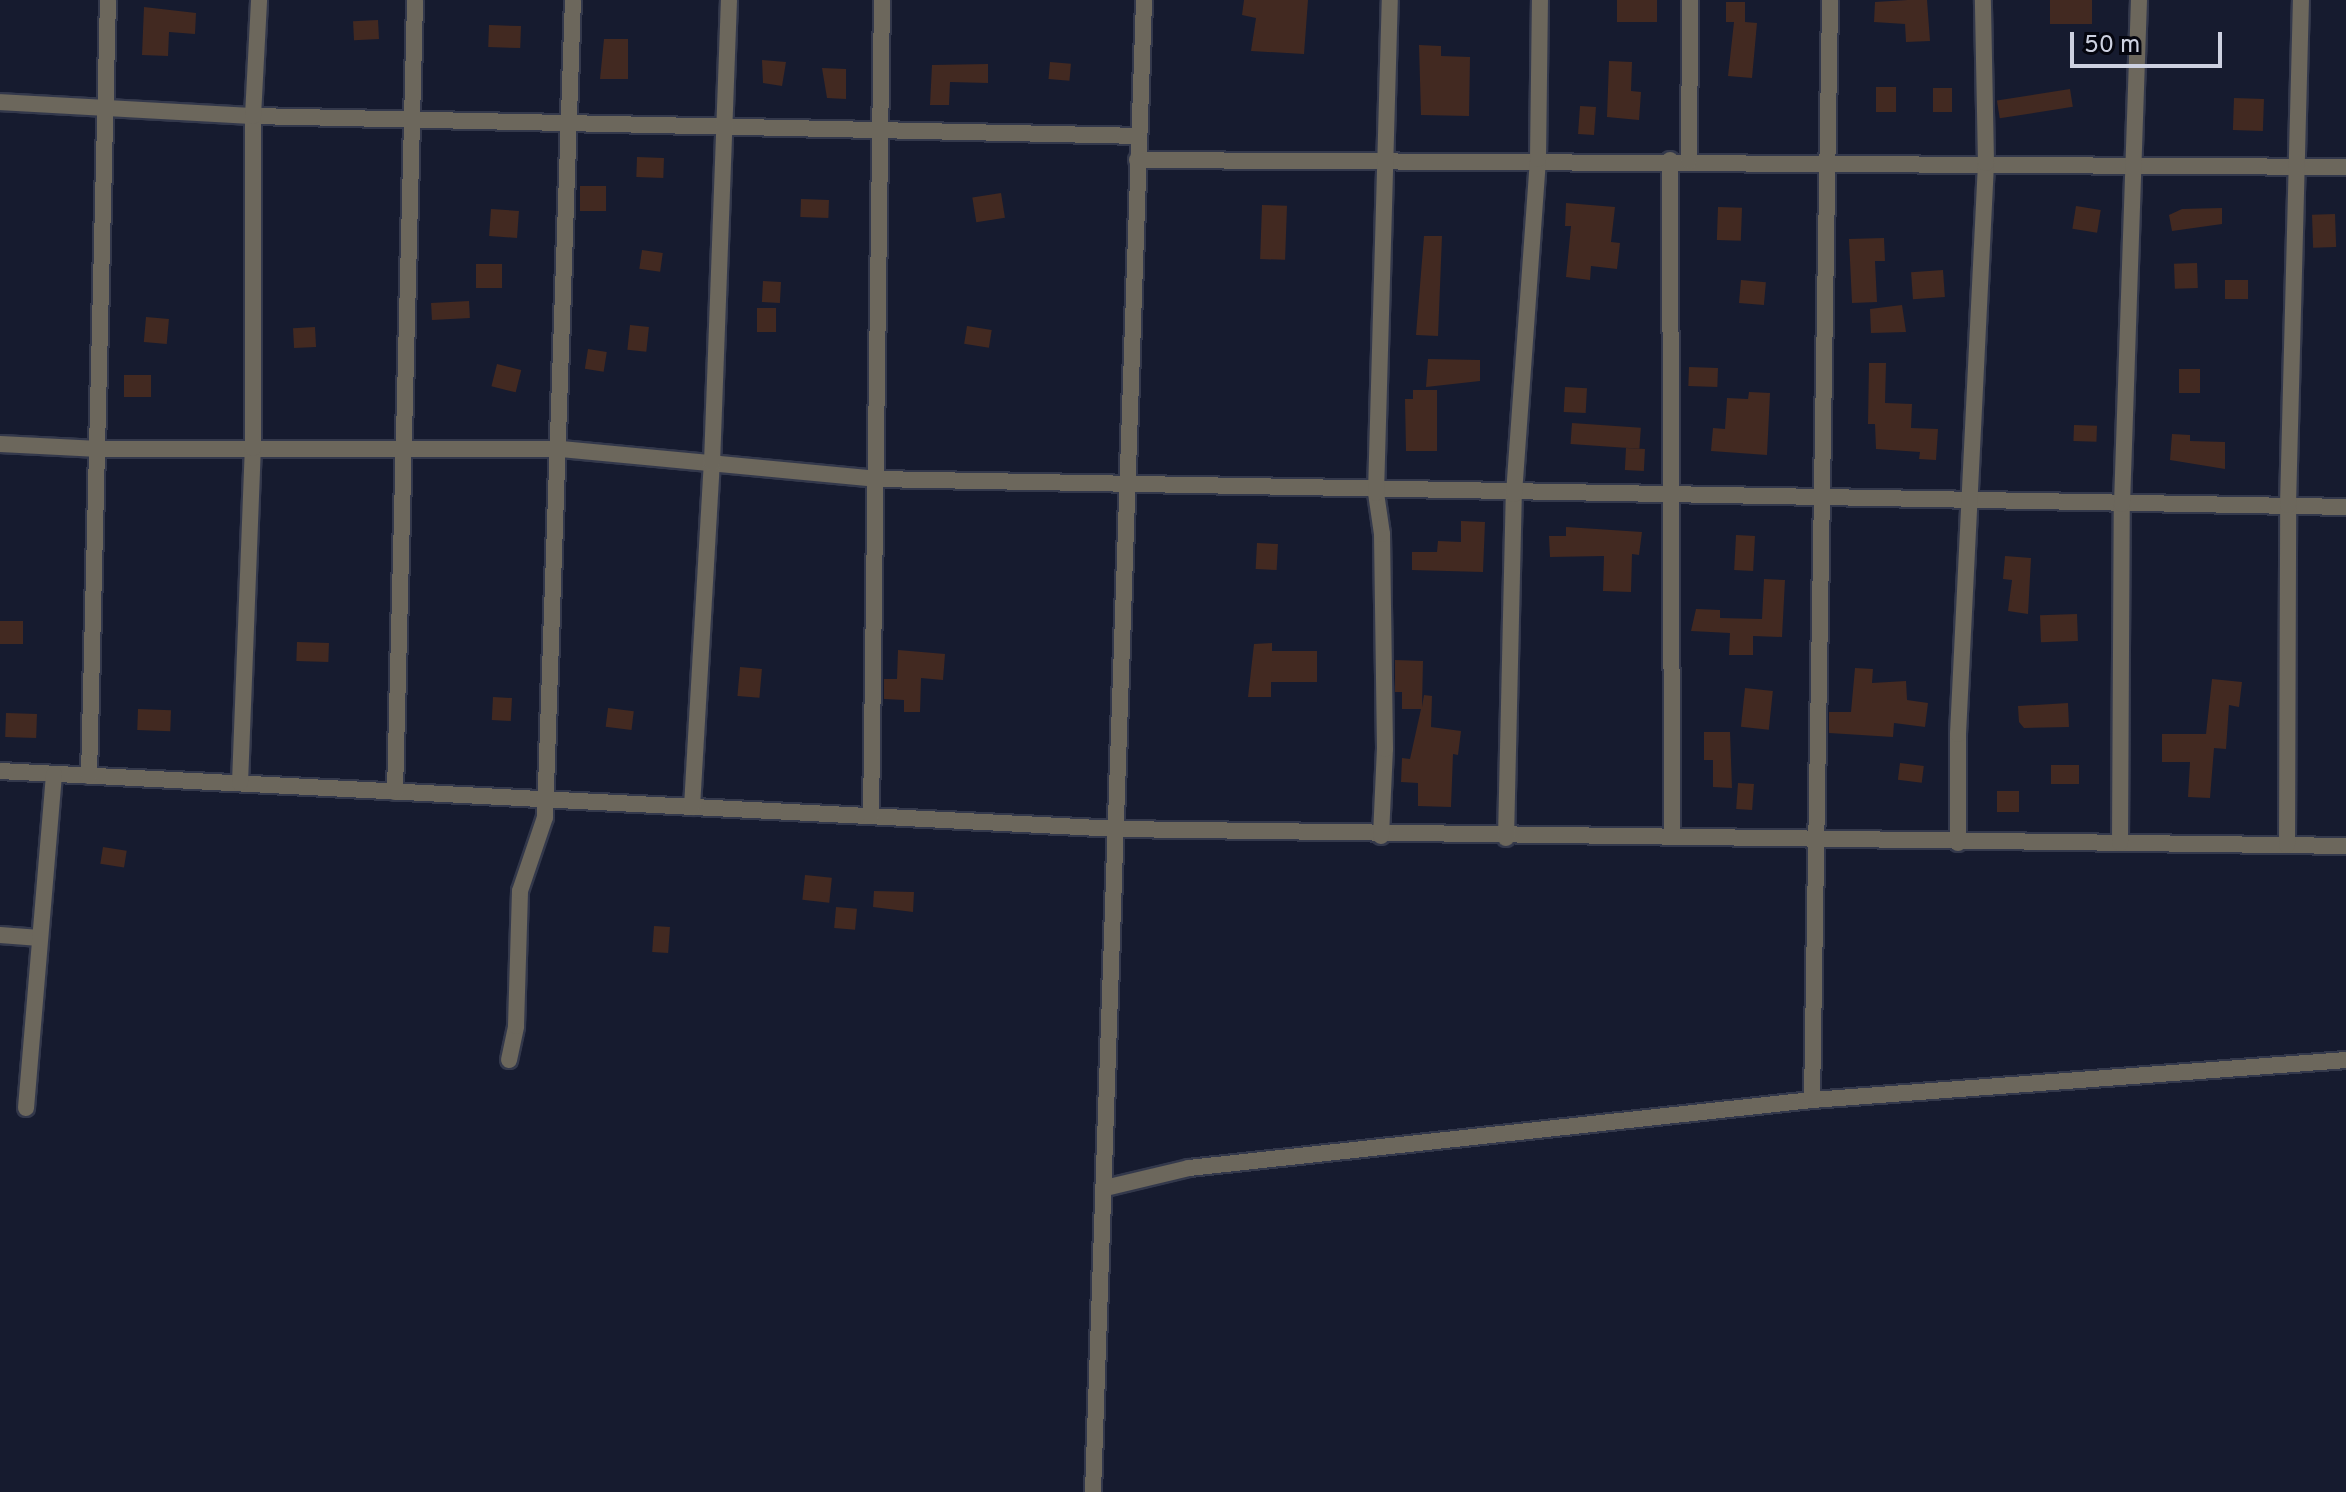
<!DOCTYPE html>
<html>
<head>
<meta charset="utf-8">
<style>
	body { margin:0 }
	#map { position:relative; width:2346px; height:1492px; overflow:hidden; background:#161b2f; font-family:Overpass,sans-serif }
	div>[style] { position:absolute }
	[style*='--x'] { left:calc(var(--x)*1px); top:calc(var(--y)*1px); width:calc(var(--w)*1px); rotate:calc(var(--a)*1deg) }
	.building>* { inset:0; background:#422921; transform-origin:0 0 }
	.roads { filter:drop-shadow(2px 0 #33384b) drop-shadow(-2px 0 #33384b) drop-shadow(0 2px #33384b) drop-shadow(0 -2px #33384b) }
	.minor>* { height:16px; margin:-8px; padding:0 8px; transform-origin:8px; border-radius:8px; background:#6c675c }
	.tertiary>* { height:16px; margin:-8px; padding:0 8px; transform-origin:8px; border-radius:8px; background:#6c675c }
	span { translate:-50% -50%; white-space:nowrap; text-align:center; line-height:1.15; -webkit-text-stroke:6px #05060f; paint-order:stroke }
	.scale { position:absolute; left:2070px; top:32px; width:152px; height:36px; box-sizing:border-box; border:4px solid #cdd1e0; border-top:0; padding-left:10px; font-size:24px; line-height:28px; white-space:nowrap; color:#cdd1e0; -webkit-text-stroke:6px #05060f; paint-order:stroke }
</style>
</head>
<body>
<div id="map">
	<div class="building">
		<i style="clip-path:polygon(1244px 0,1308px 0,1304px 54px,1251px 51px,1256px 18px,1242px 15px)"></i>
		<i style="left:1617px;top:0;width:40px;height:22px"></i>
		<i style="clip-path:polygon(1908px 0,1927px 0,1930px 41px,1906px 42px,1905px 24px,1874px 22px,1875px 2px)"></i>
		<i style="left:2050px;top:0;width:42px;height:24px"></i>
		<i style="clip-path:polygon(1726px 2px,1745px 2px,1745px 22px,1757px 23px,1752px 78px,1728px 76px,1734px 22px,1726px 22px)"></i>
		<i style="clip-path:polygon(144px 7px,196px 13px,195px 34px,169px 32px,168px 56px,142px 55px)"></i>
		<i style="left:378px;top:20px;width:19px;height:25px;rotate:87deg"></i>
		<i style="left:489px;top:25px;width:32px;height:22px;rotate:2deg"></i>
		<i style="clip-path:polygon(604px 39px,628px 39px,628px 79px,600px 79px)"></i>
		<i style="clip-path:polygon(1419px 45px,1441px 46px,1441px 56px,1470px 57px,1469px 116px,1421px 115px)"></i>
		<i style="clip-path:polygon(762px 60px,786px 62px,782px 86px,763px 83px)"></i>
		<i style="clip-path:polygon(1609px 61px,1632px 62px,1631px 91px,1641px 92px,1639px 120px,1607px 117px)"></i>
		<i style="left:1050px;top:62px;width:21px;height:17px;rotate:5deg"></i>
		<i style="clip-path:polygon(988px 64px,988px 83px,950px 82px,949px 105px,930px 105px,932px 65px)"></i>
		<i style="clip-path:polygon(822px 68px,846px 69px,846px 99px,827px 98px)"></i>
		<i style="left:1876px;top:87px;width:20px;height:25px"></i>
		<i style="left:1933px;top:88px;width:19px;height:24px"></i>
		<i style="left:2070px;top:89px;width:18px;height:74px;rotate:81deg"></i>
		<i style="left:2234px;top:98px;width:30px;height:32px;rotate:2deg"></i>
		<i style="left:1580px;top:106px;width:16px;height:28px;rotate:4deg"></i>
		<i style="left:637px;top:157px;width:27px;height:20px;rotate:2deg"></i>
		<i style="left:580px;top:186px;width:26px;height:25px"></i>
		<i style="left:1001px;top:193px;width:25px;height:29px;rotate:81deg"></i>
		<i style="left:801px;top:199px;width:28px;height:18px;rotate:2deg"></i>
		<i style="clip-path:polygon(1566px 203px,1615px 207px,1611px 242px,1620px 243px,1617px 269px,1591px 266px,1590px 280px,1566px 277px,1571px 226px,1565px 226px)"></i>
		<i style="left:1262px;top:205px;width:25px;height:54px;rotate:2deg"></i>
		<i style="left:2076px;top:206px;width:25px;height:23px;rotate:9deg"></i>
		<i style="left:1718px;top:207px;width:24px;height:33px;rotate:2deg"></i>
		<i style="clip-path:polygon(2222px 208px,2222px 224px,2172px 231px,2169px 215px,2182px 209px)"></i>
		<i style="left:491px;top:209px;width:28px;height:27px;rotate:4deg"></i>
		<i style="left:2335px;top:214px;width:33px;height:23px;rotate:88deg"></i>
		<i style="clip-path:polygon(1424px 236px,1442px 236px,1438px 336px,1416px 335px)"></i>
		<i style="clip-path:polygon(1884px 238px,1885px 261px,1875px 261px,1877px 302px,1852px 303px,1849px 239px)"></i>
		<i style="left:642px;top:250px;width:21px;height:19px;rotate:8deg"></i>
		<i style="left:2197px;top:263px;width:25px;height:23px;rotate:88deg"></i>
		<i style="left:476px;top:264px;width:26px;height:24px"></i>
		<i style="left:1943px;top:270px;width:27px;height:32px;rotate:86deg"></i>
		<i style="left:1741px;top:280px;width:25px;height:23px;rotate:5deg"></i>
		<i style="left:2248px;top:280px;width:19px;height:23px;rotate:90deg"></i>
		<i style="left:763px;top:281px;width:18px;height:21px;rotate:3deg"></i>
		<i style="left:469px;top:301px;width:17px;height:38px;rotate:87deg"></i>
		<i style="clip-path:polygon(1902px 305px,1906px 332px,1871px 333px,1870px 309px)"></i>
		<i style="left:757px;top:308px;width:19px;height:24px"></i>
		<i style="left:146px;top:317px;width:23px;height:25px;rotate:5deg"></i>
		<i style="left:630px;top:325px;width:19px;height:25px;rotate:6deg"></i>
		<i style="left:967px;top:326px;width:25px;height:18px;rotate:9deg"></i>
		<i style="left:315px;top:327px;width:20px;height:22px;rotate:87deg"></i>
		<i style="left:588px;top:349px;width:19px;height:20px;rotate:9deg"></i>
		<i style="clip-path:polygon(1428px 359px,1480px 360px,1480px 381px,1426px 387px)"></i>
		<i style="clip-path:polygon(1869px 363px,1886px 363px,1885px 403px,1912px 404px,1911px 428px,1938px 429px,1936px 460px,1919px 459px,1920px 452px,1876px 449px,1875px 424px,1868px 424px)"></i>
		<i style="left:497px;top:364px;width:25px;height:23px;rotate:14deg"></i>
		<i style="left:1689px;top:367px;width:29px;height:19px;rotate:2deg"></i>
		<i style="left:2179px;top:369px;width:21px;height:24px"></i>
		<i style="left:124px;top:375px;width:27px;height:22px"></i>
		<i style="left:1565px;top:387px;width:22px;height:25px;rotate:3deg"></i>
		<i style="clip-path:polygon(1413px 390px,1437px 390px,1437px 451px,1406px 451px,1405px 399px,1413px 399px)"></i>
		<i style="clip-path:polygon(1749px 392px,1770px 393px,1767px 455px,1711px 451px,1713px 428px,1725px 429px,1727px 398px,1748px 399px)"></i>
		<i style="left:1572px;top:423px;width:69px;height:21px;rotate:4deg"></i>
		<i style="left:2074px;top:425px;width:23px;height:16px;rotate:2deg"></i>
		<i style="clip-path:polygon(2172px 434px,2190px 435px,2190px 441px,2225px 442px,2225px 469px,2170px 460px)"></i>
		<i style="left:1626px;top:448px;width:19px;height:22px;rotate:3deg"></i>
		<i style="clip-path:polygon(1461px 521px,1485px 522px,1483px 572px,1412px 570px,1412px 552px,1437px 552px,1438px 541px,1461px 542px)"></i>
		<i style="clip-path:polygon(1566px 527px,1642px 532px,1639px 555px,1632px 554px,1631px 592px,1603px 591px,1604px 556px,1550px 557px,1549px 536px,1566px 536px)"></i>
		<i style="left:1736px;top:535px;width:19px;height:35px;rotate:3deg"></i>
		<i style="left:1257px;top:543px;width:21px;height:26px;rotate:3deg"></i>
		<i style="clip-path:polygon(2005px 556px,2031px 558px,2028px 614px,2008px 611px,2012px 580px,2003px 579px)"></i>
		<i style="clip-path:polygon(1764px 579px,1785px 580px,1782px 637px,1753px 636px,1753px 655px,1729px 655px,1730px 633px,1691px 631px,1696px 609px,1720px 610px,1720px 618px,1762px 619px)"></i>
		<i style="left:2077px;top:614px;width:27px;height:37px;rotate:88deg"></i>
		<i style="left:0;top:621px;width:23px;height:23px"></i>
		<i style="left:297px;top:642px;width:32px;height:19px;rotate:2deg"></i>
		<i style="clip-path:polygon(1272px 643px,1272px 651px,1317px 651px,1317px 682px,1271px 682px,1271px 697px,1248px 697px,1254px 644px)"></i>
		<i style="clip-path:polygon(898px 650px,945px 654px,943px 680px,921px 678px,920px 712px,904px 712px,904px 700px,884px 699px,884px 679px,897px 679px)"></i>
		<i style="clip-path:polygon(1395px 660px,1423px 661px,1422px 707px,1424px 695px,1432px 696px,1431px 727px,1461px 731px,1458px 755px,1453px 754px,1451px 807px,1418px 806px,1418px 783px,1401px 782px,1402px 758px,1410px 759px,1421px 709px,1402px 709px,1402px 692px,1395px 692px)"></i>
		<i style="left:740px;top:667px;width:22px;height:29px;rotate:5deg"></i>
		<i style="clip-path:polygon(1855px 668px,1873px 669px,1872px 683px,1906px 681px,1907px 700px,1928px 703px,1925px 727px,1894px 723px,1893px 737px,1829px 733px,1829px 712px,1851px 712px)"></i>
		<i style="clip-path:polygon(2212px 679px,2242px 682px,2239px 707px,2229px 705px,2226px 749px,2214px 748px,2210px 798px,2188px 797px,2190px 762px,2162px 762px,2162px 734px,2206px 734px)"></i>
		<i style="left:1745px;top:688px;width:28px;height:39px;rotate:6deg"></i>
		<i style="left:493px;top:697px;width:19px;height:23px;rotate:3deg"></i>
		<i style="clip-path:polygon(2068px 703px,2069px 727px,2024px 728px,2019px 722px,2018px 706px)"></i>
		<i style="left:608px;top:708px;width:26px;height:19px;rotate:7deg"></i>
		<i style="left:138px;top:709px;width:33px;height:21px;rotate:2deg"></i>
		<i style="left:6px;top:713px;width:31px;height:24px;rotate:2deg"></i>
		<i style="clip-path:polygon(1704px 732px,1730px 732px,1732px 788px,1713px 787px,1713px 760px,1704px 760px)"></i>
		<i style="left:1900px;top:763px;width:24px;height:17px;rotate:7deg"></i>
		<i style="left:2079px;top:765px;width:19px;height:28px;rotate:90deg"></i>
		<i style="left:1738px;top:783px;width:16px;height:26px;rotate:4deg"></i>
		<i style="left:1997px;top:791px;width:22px;height:21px"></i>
		<i style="left:103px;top:847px;width:24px;height:17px;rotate:9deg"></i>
		<i style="left:805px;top:875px;width:27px;height:25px;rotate:6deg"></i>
		<i style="clip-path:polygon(874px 891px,914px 892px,913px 912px,873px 907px)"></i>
		<i style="left:836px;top:907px;width:21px;height:21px;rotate:5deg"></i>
		<i style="left:654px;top:926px;width:16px;height:26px;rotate:4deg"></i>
	</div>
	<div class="roads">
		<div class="minor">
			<i style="--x:0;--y:102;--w:253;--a:3.2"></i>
			<i style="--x:253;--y:116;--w:885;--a:1.29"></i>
			<i style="--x:1137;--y:160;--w:1209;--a:0.33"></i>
			<i style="--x:1670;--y:160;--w:674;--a:89.83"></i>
			<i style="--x:1689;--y:161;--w:161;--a:-89.6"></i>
			<i style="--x:0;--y:444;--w:99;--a:2.9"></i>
			<i style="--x:99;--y:449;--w:462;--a:0"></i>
			<i style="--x:561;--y:449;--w:316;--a:5.4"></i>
			<i style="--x:876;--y:479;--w:1470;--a:1.09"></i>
			<i style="--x:0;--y:771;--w:1119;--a:2.97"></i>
			<i style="--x:1117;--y:829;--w:1229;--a:0.79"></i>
			<i style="--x:89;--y:776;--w:776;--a:-88.6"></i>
			<i style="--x:240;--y:783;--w:335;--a:-87.8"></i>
			<i style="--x:253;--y:448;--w:332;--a:-90"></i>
			<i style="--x:253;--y:116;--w:116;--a:-87"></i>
			<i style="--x:395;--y:792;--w:792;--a:-88.55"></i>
			<i style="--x:692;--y:807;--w:345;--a:-86.7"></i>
			<i style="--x:712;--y:463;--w:463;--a:-87.9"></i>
			<i style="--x:871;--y:816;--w:816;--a:-89.23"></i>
			<i style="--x:1381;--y:836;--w:87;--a:-87.4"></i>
			<i style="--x:1385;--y:749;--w:215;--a:-90.8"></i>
			<i style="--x:1382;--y:534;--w:41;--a:-98.3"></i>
			<i style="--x:1376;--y:493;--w:493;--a:-88.4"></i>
			<i style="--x:1506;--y:838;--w:344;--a:-88.7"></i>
			<i style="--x:1514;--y:494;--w:336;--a:-85.9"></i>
			<i style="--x:1538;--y:159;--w:159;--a:-89.3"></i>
			<i style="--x:1958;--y:843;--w:109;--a:-90"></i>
			<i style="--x:1958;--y:734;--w:572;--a:-87.19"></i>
			<i style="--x:1986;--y:163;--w:163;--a:-91.1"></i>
			<i style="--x:2120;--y:843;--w:339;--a:-89.7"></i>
			<i style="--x:2122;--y:504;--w:504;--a:-88.07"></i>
			<i style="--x:2287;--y:845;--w:340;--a:-89.8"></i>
			<i style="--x:2288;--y:505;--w:505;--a:-88.53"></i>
			<i style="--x:0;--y:935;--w:40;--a:4.3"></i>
			<i style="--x:509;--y:1060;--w:35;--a:-78"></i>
			<i style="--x:516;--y:1026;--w:135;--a:-88.3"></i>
			<i style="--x:520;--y:891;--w:78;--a:-71.3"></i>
			<i style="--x:545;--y:817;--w:817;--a:-88.04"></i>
			<i style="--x:1812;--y:1100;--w:535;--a:-4.28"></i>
			<i style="--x:26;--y:1108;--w:335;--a:-85.2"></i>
			<i style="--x:1105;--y:1188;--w:86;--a:-13.4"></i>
			<i style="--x:1189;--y:1168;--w:627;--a:-6.23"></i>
			<i style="--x:1812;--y:1100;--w:1100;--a:-89.06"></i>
		</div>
		<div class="tertiary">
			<i style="--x:1093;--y:1492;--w:1493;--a:-88.04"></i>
		</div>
	</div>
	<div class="scale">50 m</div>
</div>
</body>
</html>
